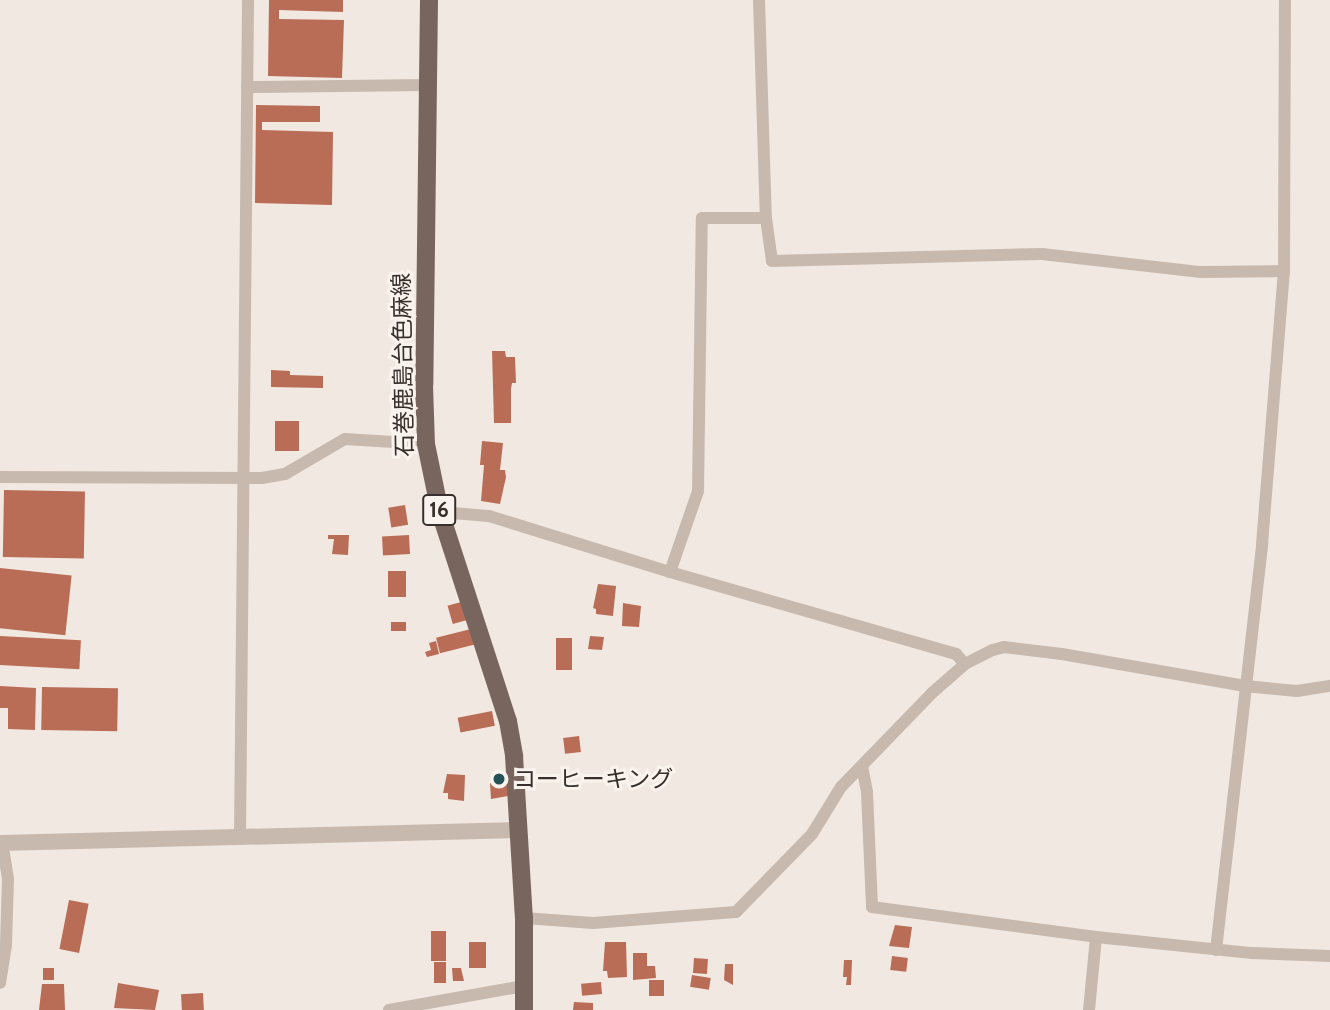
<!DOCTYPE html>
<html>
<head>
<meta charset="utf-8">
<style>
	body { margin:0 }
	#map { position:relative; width:1330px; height:1010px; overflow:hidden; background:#f1e9e1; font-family:Cabin,"Noto Sans JP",sans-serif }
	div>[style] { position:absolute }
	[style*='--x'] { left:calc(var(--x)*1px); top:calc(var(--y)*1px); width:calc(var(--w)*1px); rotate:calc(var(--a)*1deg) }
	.building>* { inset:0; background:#b96c56; transform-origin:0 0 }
	.minor>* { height:12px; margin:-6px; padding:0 6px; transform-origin:6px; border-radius:6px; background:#c8b9ae }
	.tertiary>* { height:16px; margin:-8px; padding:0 8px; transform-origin:8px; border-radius:8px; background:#c8b9ae }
	.primary>* { height:18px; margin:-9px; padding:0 9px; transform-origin:9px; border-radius:9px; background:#78665e }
	.dots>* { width:19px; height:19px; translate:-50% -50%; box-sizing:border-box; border:4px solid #f9f3ed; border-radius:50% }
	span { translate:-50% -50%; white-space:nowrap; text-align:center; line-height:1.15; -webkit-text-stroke:6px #f9f3ed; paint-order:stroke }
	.shield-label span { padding:2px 5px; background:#f9f3ed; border:2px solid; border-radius:5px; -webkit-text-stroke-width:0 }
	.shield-label { font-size:21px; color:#372f2b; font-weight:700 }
	.street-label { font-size:23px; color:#372f2b }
	.poi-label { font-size:23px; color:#372f2b }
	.left { translate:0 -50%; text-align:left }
</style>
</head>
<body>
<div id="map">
	<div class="building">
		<i style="clip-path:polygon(269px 0,343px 0,343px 12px,279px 10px,279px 19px,344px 20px,342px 78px,268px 76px)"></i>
		<i style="clip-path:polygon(256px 105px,320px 106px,320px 122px,262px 122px,262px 130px,333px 132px,332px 205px,255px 203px)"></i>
		<i style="clip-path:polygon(492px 351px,505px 351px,506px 357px,515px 357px,516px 383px,512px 383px,511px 389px,511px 423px,494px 423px)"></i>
		<i style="clip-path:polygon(271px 370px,290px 371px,290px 375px,323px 376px,323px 388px,271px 387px)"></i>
		<i style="left:275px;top:421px;width:24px;height:30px"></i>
		<i style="clip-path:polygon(482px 441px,503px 443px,500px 470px,505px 470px,506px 477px,500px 504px,481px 501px,484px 465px,480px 465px)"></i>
		<i style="left:4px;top:490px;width:81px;height:67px;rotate:1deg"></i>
		<i style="left:405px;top:505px;width:20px;height:17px;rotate:81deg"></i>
		<i style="clip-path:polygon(328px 535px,349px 535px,348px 555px,332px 554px,334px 539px,328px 539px)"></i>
		<i style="left:409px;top:535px;width:19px;height:27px;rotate:87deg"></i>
		<i style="left:0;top:568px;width:72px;height:60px;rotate:6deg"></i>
		<i style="left:388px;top:571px;width:18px;height:26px"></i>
		<i style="clip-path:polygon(598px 584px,616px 586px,613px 616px,596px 614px,596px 609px,593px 608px)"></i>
		<i style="left:461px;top:602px;width:19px;height:14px;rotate:74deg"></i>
		<i style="clip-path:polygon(623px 603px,641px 606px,639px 627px,622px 626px)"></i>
		<i style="left:391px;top:622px;width:15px;height:9px"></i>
		<i style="left:471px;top:629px;width:16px;height:36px;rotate:76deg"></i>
		<i style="left:0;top:636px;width:81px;height:29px;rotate:3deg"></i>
		<i style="clip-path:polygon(590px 636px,604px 637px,602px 650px,588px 649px)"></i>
		<i style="left:556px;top:638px;width:16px;height:32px"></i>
		<i style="clip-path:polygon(436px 641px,439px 654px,427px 657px,425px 652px,431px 650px,429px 643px)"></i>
		<i style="clip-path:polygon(0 686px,36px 688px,35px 730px,8px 729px,8px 708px,0 708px)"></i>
		<i style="left:42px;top:687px;width:76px;height:43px;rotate:1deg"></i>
		<i style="left:492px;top:711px;width:15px;height:35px;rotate:79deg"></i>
		<i style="left:579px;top:736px;width:16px;height:16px;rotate:83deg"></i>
		<i style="clip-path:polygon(447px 774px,465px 775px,464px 801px,448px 799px,448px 793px,443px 793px)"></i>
		<i style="clip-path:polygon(507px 781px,508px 796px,491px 799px,490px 783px)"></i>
		<i style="left:69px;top:900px;width:20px;height:50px;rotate:11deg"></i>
		<i style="clip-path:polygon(895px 925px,912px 927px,909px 948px,889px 946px)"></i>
		<i style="left:431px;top:931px;width:15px;height:30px"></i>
		<i style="left:469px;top:942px;width:17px;height:26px"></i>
		<i style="clip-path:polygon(605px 942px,626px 942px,627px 977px,608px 978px,607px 971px,603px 971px)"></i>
		<i style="clip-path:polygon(633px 953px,647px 953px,647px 966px,655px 966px,656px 978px,633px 980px)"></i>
		<i style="left:892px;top:956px;width:16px;height:14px;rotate:7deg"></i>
		<i style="left:694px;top:958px;width:14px;height:15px;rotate:4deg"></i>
		<i style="clip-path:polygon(844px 960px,852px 960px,851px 985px,846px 985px,847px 977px,843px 977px)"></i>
		<i style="left:434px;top:962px;width:12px;height:21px"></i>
		<i style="clip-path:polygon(725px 964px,733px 964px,733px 985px,724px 980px)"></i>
		<i style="left:43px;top:968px;width:11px;height:12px"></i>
		<i style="clip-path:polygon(452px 968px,461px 968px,464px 981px,453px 981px)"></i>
		<i style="left:692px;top:975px;width:19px;height:12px;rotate:9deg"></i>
		<i style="left:649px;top:980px;width:15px;height:16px"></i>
		<i style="left:601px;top:982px;width:12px;height:20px;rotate:85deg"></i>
		<i style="clip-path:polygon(118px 983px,159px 990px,155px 1010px,114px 1008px)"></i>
		<i style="clip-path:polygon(42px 984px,64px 984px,65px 1010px,39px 1010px)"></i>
		<i style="left:203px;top:993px;width:17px;height:22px;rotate:87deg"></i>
		<i style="clip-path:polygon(574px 1002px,593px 1003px,593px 1010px,573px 1010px)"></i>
	</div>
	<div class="minor">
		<i style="--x:759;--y:0;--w:218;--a:88.2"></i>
		<i style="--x:766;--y:218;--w:43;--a:82.1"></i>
		<i style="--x:772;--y:261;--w:270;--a:-1.5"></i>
		<i style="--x:1042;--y:254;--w:160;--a:6.5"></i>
		<i style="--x:1201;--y:272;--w:83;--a:-0.7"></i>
		<i style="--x:247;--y:87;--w:180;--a:-0.6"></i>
		<i style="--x:0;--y:477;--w:262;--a:0.2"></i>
		<i style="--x:262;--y:478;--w:23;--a:-10"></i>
		<i style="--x:285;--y:474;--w:69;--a:-30.3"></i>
		<i style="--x:345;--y:439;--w:81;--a:3.5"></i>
		<i style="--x:440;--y:512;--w:49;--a:4.7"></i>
		<i style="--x:489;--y:516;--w:189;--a:17.2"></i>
		<i style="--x:670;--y:572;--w:298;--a:16"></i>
		<i style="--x:956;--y:654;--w:13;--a:48"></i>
		<i style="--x:670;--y:572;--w:86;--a:-70.9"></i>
		<i style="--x:698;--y:491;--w:273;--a:-89.2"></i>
		<i style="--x:702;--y:218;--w:64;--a:0"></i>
		<i style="--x:862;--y:766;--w:26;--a:79"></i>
		<i style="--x:867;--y:792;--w:115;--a:87.5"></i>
		<i style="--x:872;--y:907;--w:226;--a:7.6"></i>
		<i style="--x:1096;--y:937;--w:157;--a:5.9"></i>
		<i style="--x:1252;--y:953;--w:78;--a:2.2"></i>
		<i style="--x:240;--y:837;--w:837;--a:-89.45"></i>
		<i style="--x:524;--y:918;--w:69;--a:4.1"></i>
		<i style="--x:593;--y:923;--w:143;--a:-4.4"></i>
		<i style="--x:736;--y:912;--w:109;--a:-45.7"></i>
		<i style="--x:812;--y:834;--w:55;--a:-58.3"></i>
		<i style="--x:841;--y:787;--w:131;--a:-45.9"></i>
		<i style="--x:932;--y:693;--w:44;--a:-41.3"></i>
		<i style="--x:965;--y:664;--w:31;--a:-27"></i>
		<i style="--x:993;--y:650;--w:11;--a:-15"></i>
		<i style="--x:1004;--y:647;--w:58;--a:6.9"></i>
		<i style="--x:1062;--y:654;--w:186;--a:9.9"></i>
		<i style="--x:1245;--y:686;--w:52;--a:5.5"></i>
		<i style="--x:1297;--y:691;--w:33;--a:-9"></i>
		<i style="--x:1216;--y:950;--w:409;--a:-83.5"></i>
		<i style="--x:1262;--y:544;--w:274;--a:-85.4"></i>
		<i style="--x:1284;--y:271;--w:271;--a:-89.8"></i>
		<i style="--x:0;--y:983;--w:38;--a:-81"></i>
		<i style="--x:6;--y:945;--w:66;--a:-88.3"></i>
		<i style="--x:8;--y:879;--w:36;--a:-99"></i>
		<i style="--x:389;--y:1010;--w:137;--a:-10.1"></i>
		<i style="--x:1089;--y:1010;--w:73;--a:-84.5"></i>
	</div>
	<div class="tertiary">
		<i style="--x:0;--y:843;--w:519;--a:-1.43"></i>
	</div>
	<div class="primary">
		<i style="--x:429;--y:0;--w:385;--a:90.7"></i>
		<i style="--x:424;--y:385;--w:59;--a:88.1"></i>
		<i style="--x:426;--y:444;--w:69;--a:78.4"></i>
		<i style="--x:440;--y:512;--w:220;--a:72"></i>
		<i style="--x:508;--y:721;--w:36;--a:80"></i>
		<i style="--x:514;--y:756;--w:162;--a:86.5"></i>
		<i style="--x:524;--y:918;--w:92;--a:90"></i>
	</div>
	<div class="dots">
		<i style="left:499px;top:779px;background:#255355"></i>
	</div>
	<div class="shield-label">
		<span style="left:439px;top:510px">16</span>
	</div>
	<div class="street-label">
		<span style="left:403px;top:365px;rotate:-91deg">石巻鹿島台色麻線</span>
	</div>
	<div class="poi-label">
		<span class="left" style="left:513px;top:779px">コーヒーキング</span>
	</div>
</div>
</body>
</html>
